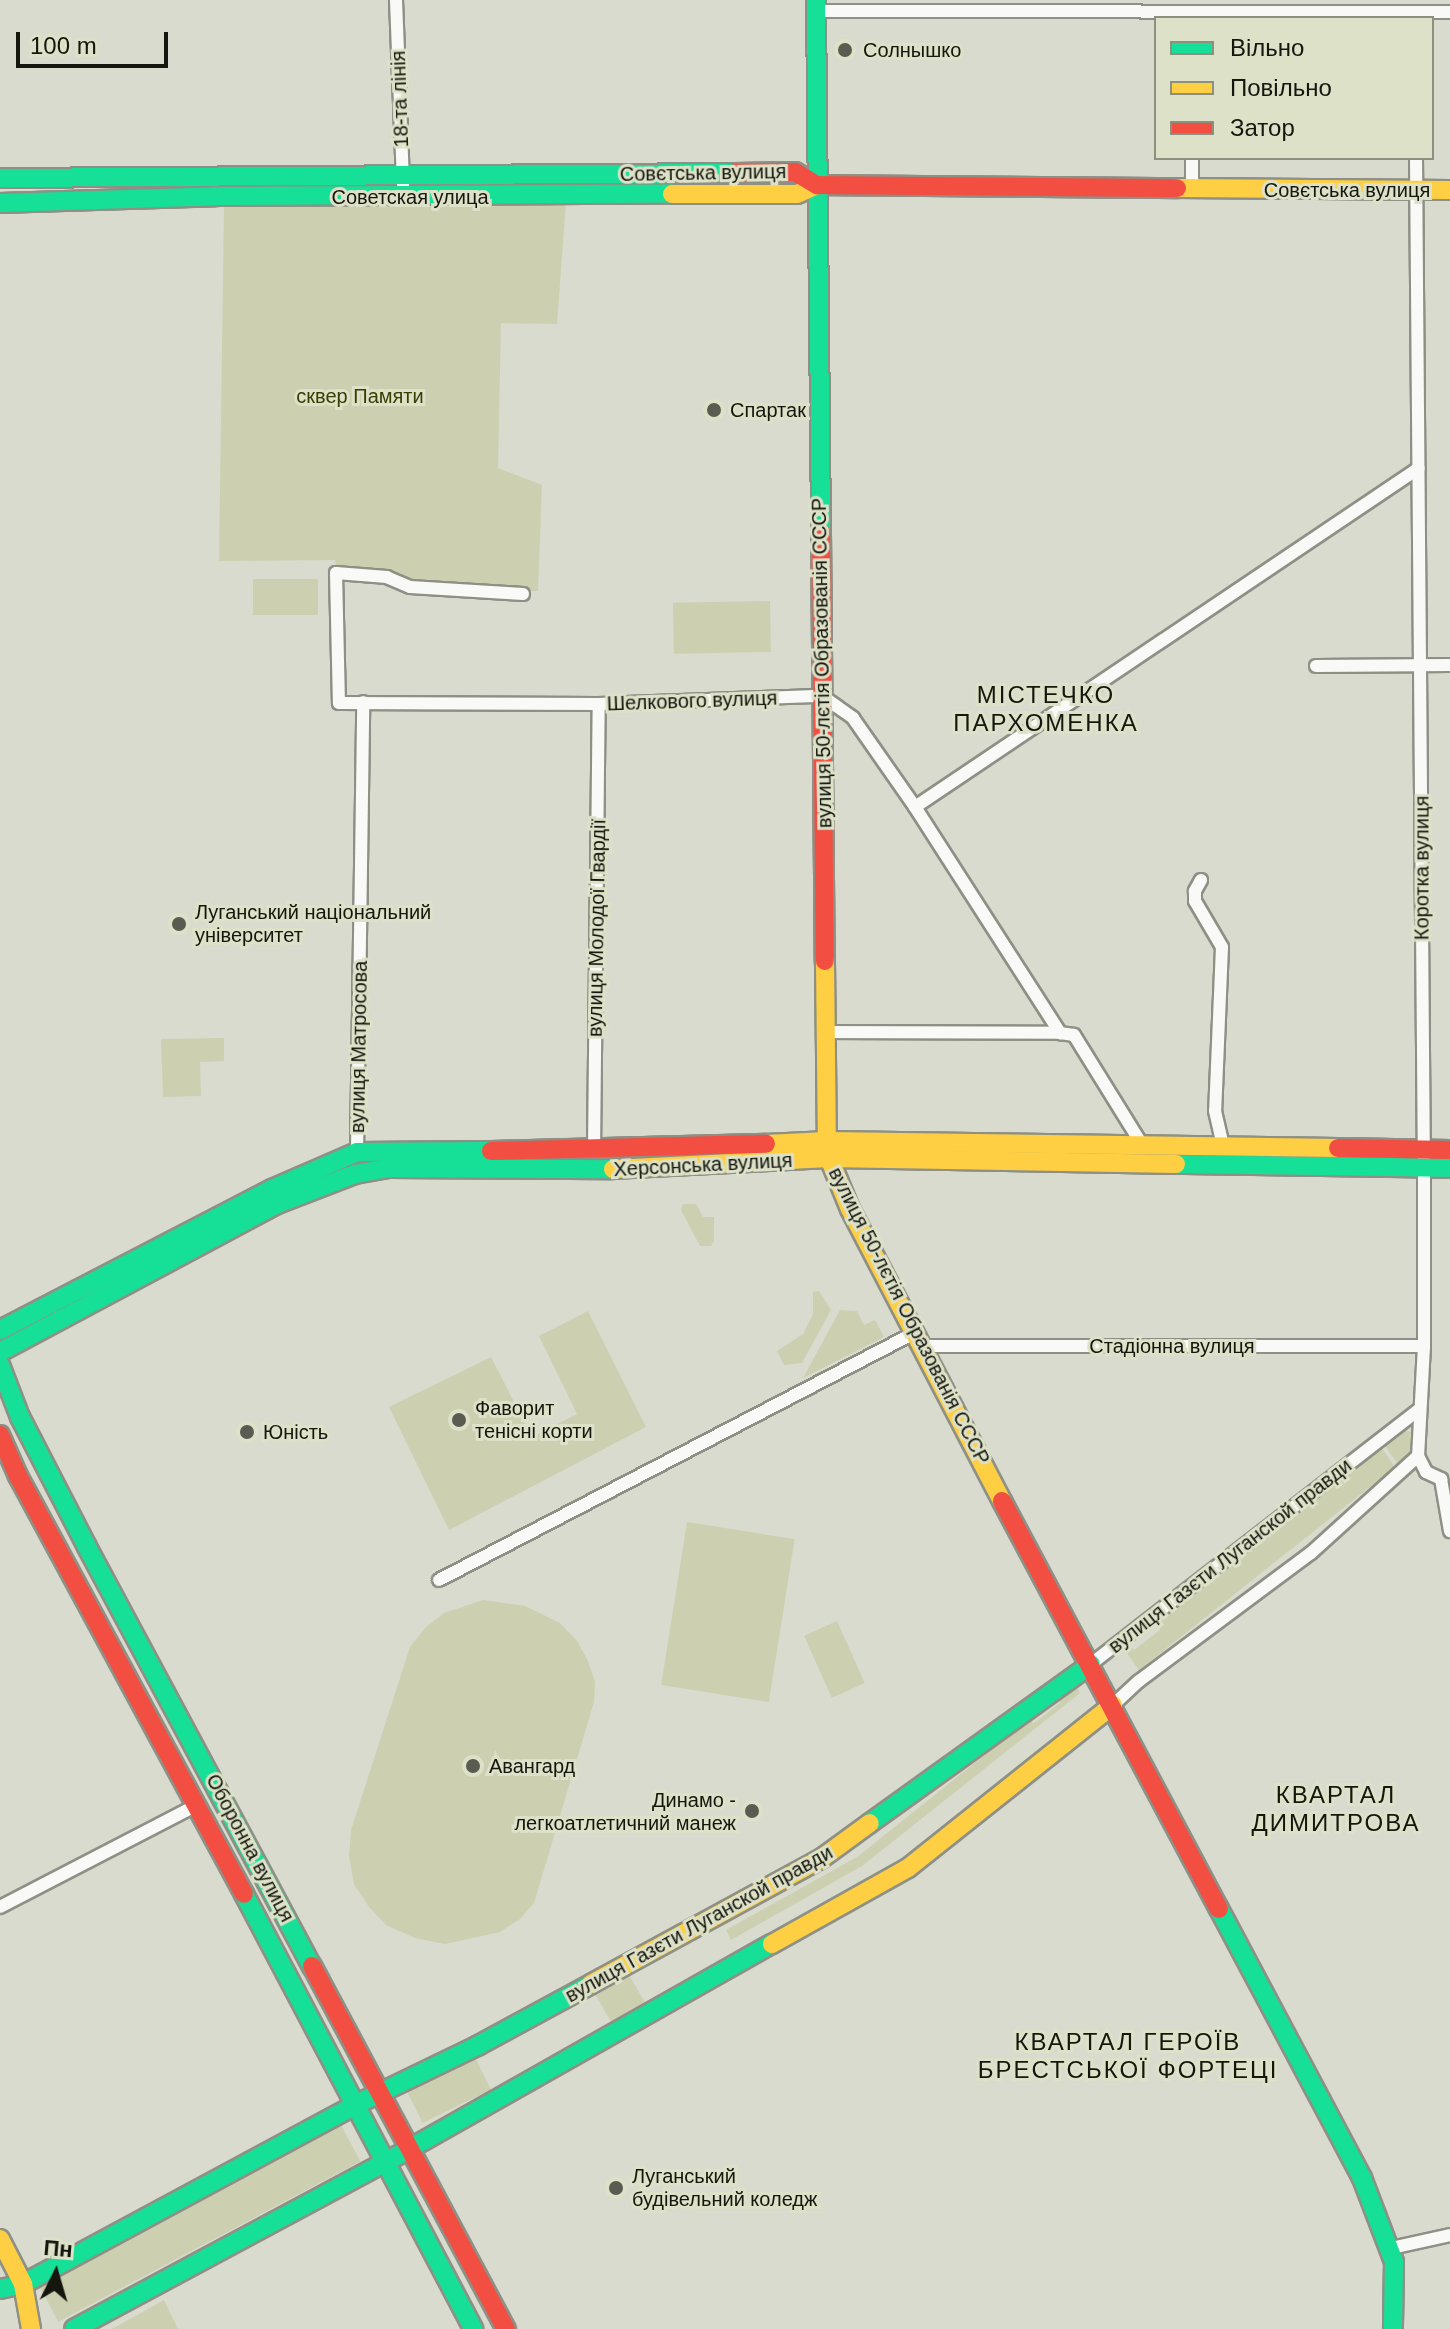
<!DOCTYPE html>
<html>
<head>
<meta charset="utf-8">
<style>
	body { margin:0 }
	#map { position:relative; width:1450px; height:2329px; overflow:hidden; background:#d9dbce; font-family:Arial,sans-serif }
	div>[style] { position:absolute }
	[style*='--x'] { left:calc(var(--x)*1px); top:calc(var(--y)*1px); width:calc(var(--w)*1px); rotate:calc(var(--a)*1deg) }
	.green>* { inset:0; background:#ccd0b0; transform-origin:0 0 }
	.roads { filter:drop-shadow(2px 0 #8e9086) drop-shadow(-2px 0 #8e9086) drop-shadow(0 2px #8e9086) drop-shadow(0 -2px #8e9086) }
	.street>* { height:12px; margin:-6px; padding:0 6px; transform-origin:6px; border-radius:6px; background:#f9faf8 }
	.fast>* { height:18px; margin:-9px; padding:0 9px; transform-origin:9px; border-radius:9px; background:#16e098 }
	.slow>* { height:18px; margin:-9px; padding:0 9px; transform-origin:9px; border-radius:9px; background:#ffcf43 }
	.jam>* { height:18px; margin:-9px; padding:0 9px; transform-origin:9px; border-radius:9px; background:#f24e42 }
	.dots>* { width:22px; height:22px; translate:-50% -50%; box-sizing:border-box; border:4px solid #dde1c8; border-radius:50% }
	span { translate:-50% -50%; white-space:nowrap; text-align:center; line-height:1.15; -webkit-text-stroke:6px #dde1c8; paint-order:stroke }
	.poi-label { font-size:20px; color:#15160e }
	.left { translate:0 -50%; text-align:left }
	.right { translate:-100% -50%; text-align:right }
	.street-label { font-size:20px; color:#15160e }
	.park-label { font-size:20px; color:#3a3e01 }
	.quarter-label { font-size:24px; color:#15160e; letter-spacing:2px }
	.legend { position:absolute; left:1154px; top:16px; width:280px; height:144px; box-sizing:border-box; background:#dde1c8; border:2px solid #8d907e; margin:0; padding:10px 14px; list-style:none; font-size:24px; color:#15160e }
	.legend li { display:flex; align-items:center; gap:16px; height:40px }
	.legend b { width:40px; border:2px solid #8d907e }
	.north { position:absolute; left:16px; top:2233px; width:80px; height:80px; -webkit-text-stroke:6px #dde1c8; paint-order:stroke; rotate:5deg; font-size:22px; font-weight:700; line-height:32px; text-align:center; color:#15160e }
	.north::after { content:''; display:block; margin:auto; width:28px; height:36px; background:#15160e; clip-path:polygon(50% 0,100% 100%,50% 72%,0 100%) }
	.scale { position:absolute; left:16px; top:32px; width:152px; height:36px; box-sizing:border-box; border:4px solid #15160e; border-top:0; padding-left:10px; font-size:24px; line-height:28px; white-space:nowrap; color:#15160e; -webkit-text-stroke:6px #dde1c8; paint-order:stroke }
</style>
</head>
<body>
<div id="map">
	<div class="green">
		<i style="clip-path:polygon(566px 202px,557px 324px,501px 323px,498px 468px,542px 485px,538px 591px,440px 588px,337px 571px,335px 560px,219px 561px,224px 207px)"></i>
		<i style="left:253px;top:579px;width:65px;height:36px"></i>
		<i style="left:770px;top:601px;width:51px;height:97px;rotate:89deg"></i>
		<i style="clip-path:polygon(224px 1038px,224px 1061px,200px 1062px,201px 1096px,163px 1097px,161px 1039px)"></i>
		<i style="clip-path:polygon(683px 1204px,696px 1204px,703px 1217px,714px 1217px,714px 1241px,711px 1246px,700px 1246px,681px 1210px)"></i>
		<i style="clip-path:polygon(819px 1291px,831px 1310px,802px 1363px,784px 1365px,777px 1351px,803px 1334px,813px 1314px,813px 1292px)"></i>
		<i style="clip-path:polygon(840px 1310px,857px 1311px,864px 1325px,875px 1320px,884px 1337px,803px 1378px)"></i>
		<i style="clip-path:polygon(588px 1311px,646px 1427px,449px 1530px,389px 1407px,491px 1357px,532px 1437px,577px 1414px,539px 1336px)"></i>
		<i style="clip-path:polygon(1405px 1431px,1414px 1432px,1412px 1454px,1399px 1465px,1384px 1445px)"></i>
		<i style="clip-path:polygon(1381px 1447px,1395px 1467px,1139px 1670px,1124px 1649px,1129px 1645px,1134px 1650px,1160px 1630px,1159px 1619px)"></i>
		<i style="left:687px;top:1522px;width:109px;height:165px;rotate:9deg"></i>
		<i style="clip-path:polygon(483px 1600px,525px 1606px,560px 1623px,577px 1641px,588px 1661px,595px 1682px,594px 1702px,534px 1903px,520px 1919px,500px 1932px,445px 1944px,415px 1938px,386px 1925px,369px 1907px,354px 1884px,349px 1856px,351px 1830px,410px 1647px,426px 1627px,444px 1613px)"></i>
		<i style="left:837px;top:1621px;width:68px;height:36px;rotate:66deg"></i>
		<i style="clip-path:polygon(1075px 1682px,1080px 1693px,862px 1866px,731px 1940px,726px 1930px,857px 1857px,1031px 1718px,1033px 1724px,1060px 1703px,1060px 1692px)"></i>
		<i style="left:625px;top:1968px;width:46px;height:39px;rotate:60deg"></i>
		<i style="left:472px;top:2051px;width:43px;height:76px;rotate:64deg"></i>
		<i style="left:341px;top:2125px;width:41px;height:342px;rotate:62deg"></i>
		<i style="clip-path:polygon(164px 2300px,178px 2329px,112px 2329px)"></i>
	</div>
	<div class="roads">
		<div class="street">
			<i style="--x:396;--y:0;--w:185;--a:87.8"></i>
			<i style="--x:816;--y:11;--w:634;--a:0.09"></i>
			<i style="--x:1416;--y:158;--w:1011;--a:89.55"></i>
			<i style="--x:1424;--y:1169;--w:177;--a:90"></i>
			<i style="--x:1424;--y:1346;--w:110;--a:93.1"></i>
			<i style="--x:1418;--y:1456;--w:18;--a:63"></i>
			<i style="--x:1426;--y:1472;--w:17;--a:25"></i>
			<i style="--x:1441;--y:1479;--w:53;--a:80.2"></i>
			<i style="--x:1192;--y:190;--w:32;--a:-90"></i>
			<i style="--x:523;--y:594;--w:113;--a:-176.5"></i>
			<i style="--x:410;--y:587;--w:25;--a:-157"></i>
			<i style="--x:387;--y:577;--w:51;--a:-175.5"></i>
			<i style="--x:336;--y:573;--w:130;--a:88.7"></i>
			<i style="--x:339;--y:703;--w:260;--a:0.2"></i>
			<i style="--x:599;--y:704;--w:223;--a:-2.1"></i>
			<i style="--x:822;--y:696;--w:38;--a:35"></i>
			<i style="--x:853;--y:718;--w:108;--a:55.1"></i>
			<i style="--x:915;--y:807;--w:269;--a:57.3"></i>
			<i style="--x:1060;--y:1033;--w:14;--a:8"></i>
			<i style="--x:1074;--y:1035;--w:133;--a:58.2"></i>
			<i style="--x:1316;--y:666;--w:134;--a:-0.4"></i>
			<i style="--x:915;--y:807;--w:607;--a:-33.93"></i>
			<i style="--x:1201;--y:880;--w:13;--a:119"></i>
			<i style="--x:1195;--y:891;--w:10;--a:90"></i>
			<i style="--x:1195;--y:901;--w:53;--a:59.6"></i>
			<i style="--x:1222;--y:947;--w:164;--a:92.4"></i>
			<i style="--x:1215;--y:1111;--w:39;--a:77"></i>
			<i style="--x:827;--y:1032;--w:233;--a:0.2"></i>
			<i style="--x:594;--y:1151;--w:447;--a:-89.4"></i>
			<i style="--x:357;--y:1152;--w:450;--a:-89.2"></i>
			<i style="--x:920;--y:1346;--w:504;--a:0"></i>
			<i style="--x:439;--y:1580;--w:535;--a:-27.47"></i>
			<i style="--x:1091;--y:1664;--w:414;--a:-37.8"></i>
			<i style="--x:1113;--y:1705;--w:35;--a:-43"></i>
			<i style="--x:1139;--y:1681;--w:214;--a:-36.7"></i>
			<i style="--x:1311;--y:1553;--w:144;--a:-42.2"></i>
			<i style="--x:0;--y:1907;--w:222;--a:-27.4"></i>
			<i style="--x:1391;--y:2248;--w:60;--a:-12.4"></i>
		</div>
		<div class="fast">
			<i style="--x:816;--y:0;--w:532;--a:89.46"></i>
			<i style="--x:0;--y:178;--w:735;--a:-0.39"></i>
			<i style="--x:0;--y:203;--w:217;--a:-1.8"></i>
			<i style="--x:217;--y:196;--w:455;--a:-0.3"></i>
			<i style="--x:1176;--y:1164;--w:274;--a:0.8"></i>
			<i style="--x:0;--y:1330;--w:306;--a:-27.4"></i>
			<i style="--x:272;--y:1189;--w:93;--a:-23.5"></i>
			<i style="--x:357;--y:1152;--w:134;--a:-0.4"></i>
			<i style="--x:0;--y:1352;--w:314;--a:-28.1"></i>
			<i style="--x:277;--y:1204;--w:84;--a:-21"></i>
			<i style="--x:355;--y:1174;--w:36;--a:-10"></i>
			<i style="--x:390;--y:1168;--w:223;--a:0.3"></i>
			<i style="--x:0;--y:1365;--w:56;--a:69"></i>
			<i style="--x:20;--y:1417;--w:146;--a:62.7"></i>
			<i style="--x:87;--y:1547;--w:476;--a:61.8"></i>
			<i style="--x:870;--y:1823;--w:272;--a:-35.7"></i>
			<i style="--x:244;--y:1894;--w:492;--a:62.2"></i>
			<i style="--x:1219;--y:1909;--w:305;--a:62"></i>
			<i style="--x:1362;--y:2178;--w:90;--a:69.1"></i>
			<i style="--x:1394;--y:2262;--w:67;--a:90.9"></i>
			<i style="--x:0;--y:2289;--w:24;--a:-12"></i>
			<i style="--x:23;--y:2284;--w:377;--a:-28.3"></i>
			<i style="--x:355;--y:2105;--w:136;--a:-25.8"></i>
			<i style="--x:477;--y:2046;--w:130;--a:-28.5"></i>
			<i style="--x:74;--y:2329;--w:380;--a:-28.2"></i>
			<i style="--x:409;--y:2149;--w:417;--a:-29.5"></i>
		</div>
		<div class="slow">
			<i style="--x:1177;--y:188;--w:273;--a:0.4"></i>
			<i style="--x:672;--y:194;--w:125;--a:0"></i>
			<i style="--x:797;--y:194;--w:22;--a:-24"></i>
			<i style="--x:825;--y:961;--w:192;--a:89.4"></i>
			<i style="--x:827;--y:1153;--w:61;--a:67.7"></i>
			<i style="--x:850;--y:1209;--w:329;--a:62.5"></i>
			<i style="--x:766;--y:1144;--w:61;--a:-2.8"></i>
			<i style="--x:827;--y:1141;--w:511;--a:0.78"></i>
			<i style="--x:613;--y:1169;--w:216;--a:-2.9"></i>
			<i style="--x:829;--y:1158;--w:347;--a:1"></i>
			<i style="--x:772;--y:1944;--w:156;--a:-29.2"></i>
			<i style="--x:908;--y:1868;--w:262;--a:-38.5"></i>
			<i style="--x:591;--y:1984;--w:263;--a:-28.6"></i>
			<i style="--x:822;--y:1858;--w:59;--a:-36.1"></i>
			<i style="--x:0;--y:2239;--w:51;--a:62.9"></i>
			<i style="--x:23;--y:2284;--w:46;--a:79.9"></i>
		</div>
		<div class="jam">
			<i style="--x:735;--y:173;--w:60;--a:-1"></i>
			<i style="--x:795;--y:172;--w:26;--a:31"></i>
			<i style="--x:817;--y:185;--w:360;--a:0.5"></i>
			<i style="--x:821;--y:532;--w:429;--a:89.5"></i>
			<i style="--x:1338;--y:1148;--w:112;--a:1"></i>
			<i style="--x:491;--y:1151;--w:275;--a:-1.5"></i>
			<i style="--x:0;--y:1435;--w:45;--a:66.3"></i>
			<i style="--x:18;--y:1476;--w:475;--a:61.6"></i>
			<i style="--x:1002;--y:1501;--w:462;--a:62"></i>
			<i style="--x:312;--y:1966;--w:412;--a:61.9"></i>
		</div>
	</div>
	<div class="dots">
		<i style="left:845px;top:50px;background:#5a5b51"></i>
		<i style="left:714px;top:410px;background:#5a5b51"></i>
		<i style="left:179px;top:924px;background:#5a5b51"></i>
		<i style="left:459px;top:1420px;background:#5a5b51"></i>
		<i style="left:247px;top:1432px;background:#5a5b51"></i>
		<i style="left:473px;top:1766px;background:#5a5b51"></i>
		<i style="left:752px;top:1811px;background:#5a5b51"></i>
		<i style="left:616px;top:2188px;background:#5a5b51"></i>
	</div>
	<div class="poi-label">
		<span class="left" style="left:863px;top:50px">Солнышко</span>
		<span class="left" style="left:730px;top:410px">Спартак</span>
		<span class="left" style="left:195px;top:924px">Луганський національний<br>університет</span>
		<span class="left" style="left:475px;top:1420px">Фаворит<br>тенісні корти</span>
		<span class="left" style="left:263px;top:1432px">Юність</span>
		<span class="left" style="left:489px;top:1766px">Авангард</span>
		<span class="right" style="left:736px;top:1812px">Динамо -<br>легкоатлетичний манеж</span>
		<span class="left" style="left:632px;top:2188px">Луганський<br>будівельний коледж</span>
	</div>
	<div class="street-label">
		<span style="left:400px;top:99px;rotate:-92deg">18-та лінія</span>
		<span style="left:703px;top:173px;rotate:-1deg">Совєтська вулиця</span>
		<span style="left:1347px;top:190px">Совєтська вулиця</span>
		<span style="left:410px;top:197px">Советская улица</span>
		<span style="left:822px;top:663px;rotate:-91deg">вулиця 50-лєтія Образованія СССР</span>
		<span style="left:692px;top:701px;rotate:-2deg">Шелкового вулиця</span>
		<span style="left:1422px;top:868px;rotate:-90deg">Коротка вулиця</span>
		<span style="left:597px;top:928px;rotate:-89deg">вулиця Молодої Гвардії</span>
		<span style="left:359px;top:1047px;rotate:-89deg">вулиця Матросова</span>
		<span style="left:703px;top:1165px;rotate:-3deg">Херсонська вулиця</span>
		<span style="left:909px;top:1316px;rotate:63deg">вулиця 50-лєтія Образованія СССР</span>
		<span style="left:1172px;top:1346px">Стадіонна вулиця</span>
		<span style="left:1230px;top:1556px;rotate:-38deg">вулиця Газєти Луганской правди</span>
		<span style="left:250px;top:1848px;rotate:62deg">Оборонна вулиця</span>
		<span style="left:699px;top:1924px;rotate:-29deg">вулиця Газєти Луганской правди</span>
	</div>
	<div class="park-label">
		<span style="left:360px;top:396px">сквер Памяти</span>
	</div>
	<div class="quarter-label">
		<span style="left:1046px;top:709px">МІСТЕЧКО<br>ПАРХОМЕНКА</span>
		<span style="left:1336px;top:1809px">КВАРТАЛ<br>ДИМИТРОВА</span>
		<span style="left:1128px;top:2056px">КВАРТАЛ ГЕРОЇВ<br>БРЕСТСЬКОЇ ФОРТЕЦІ</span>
	</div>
	<ul class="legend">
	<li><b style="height:10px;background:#16e098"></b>Вільно</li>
	<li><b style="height:10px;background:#ffcf43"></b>Повільно</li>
	<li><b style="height:10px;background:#f24e42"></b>Затор</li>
	</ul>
	<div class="north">Пн</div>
	<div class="scale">100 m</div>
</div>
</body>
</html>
